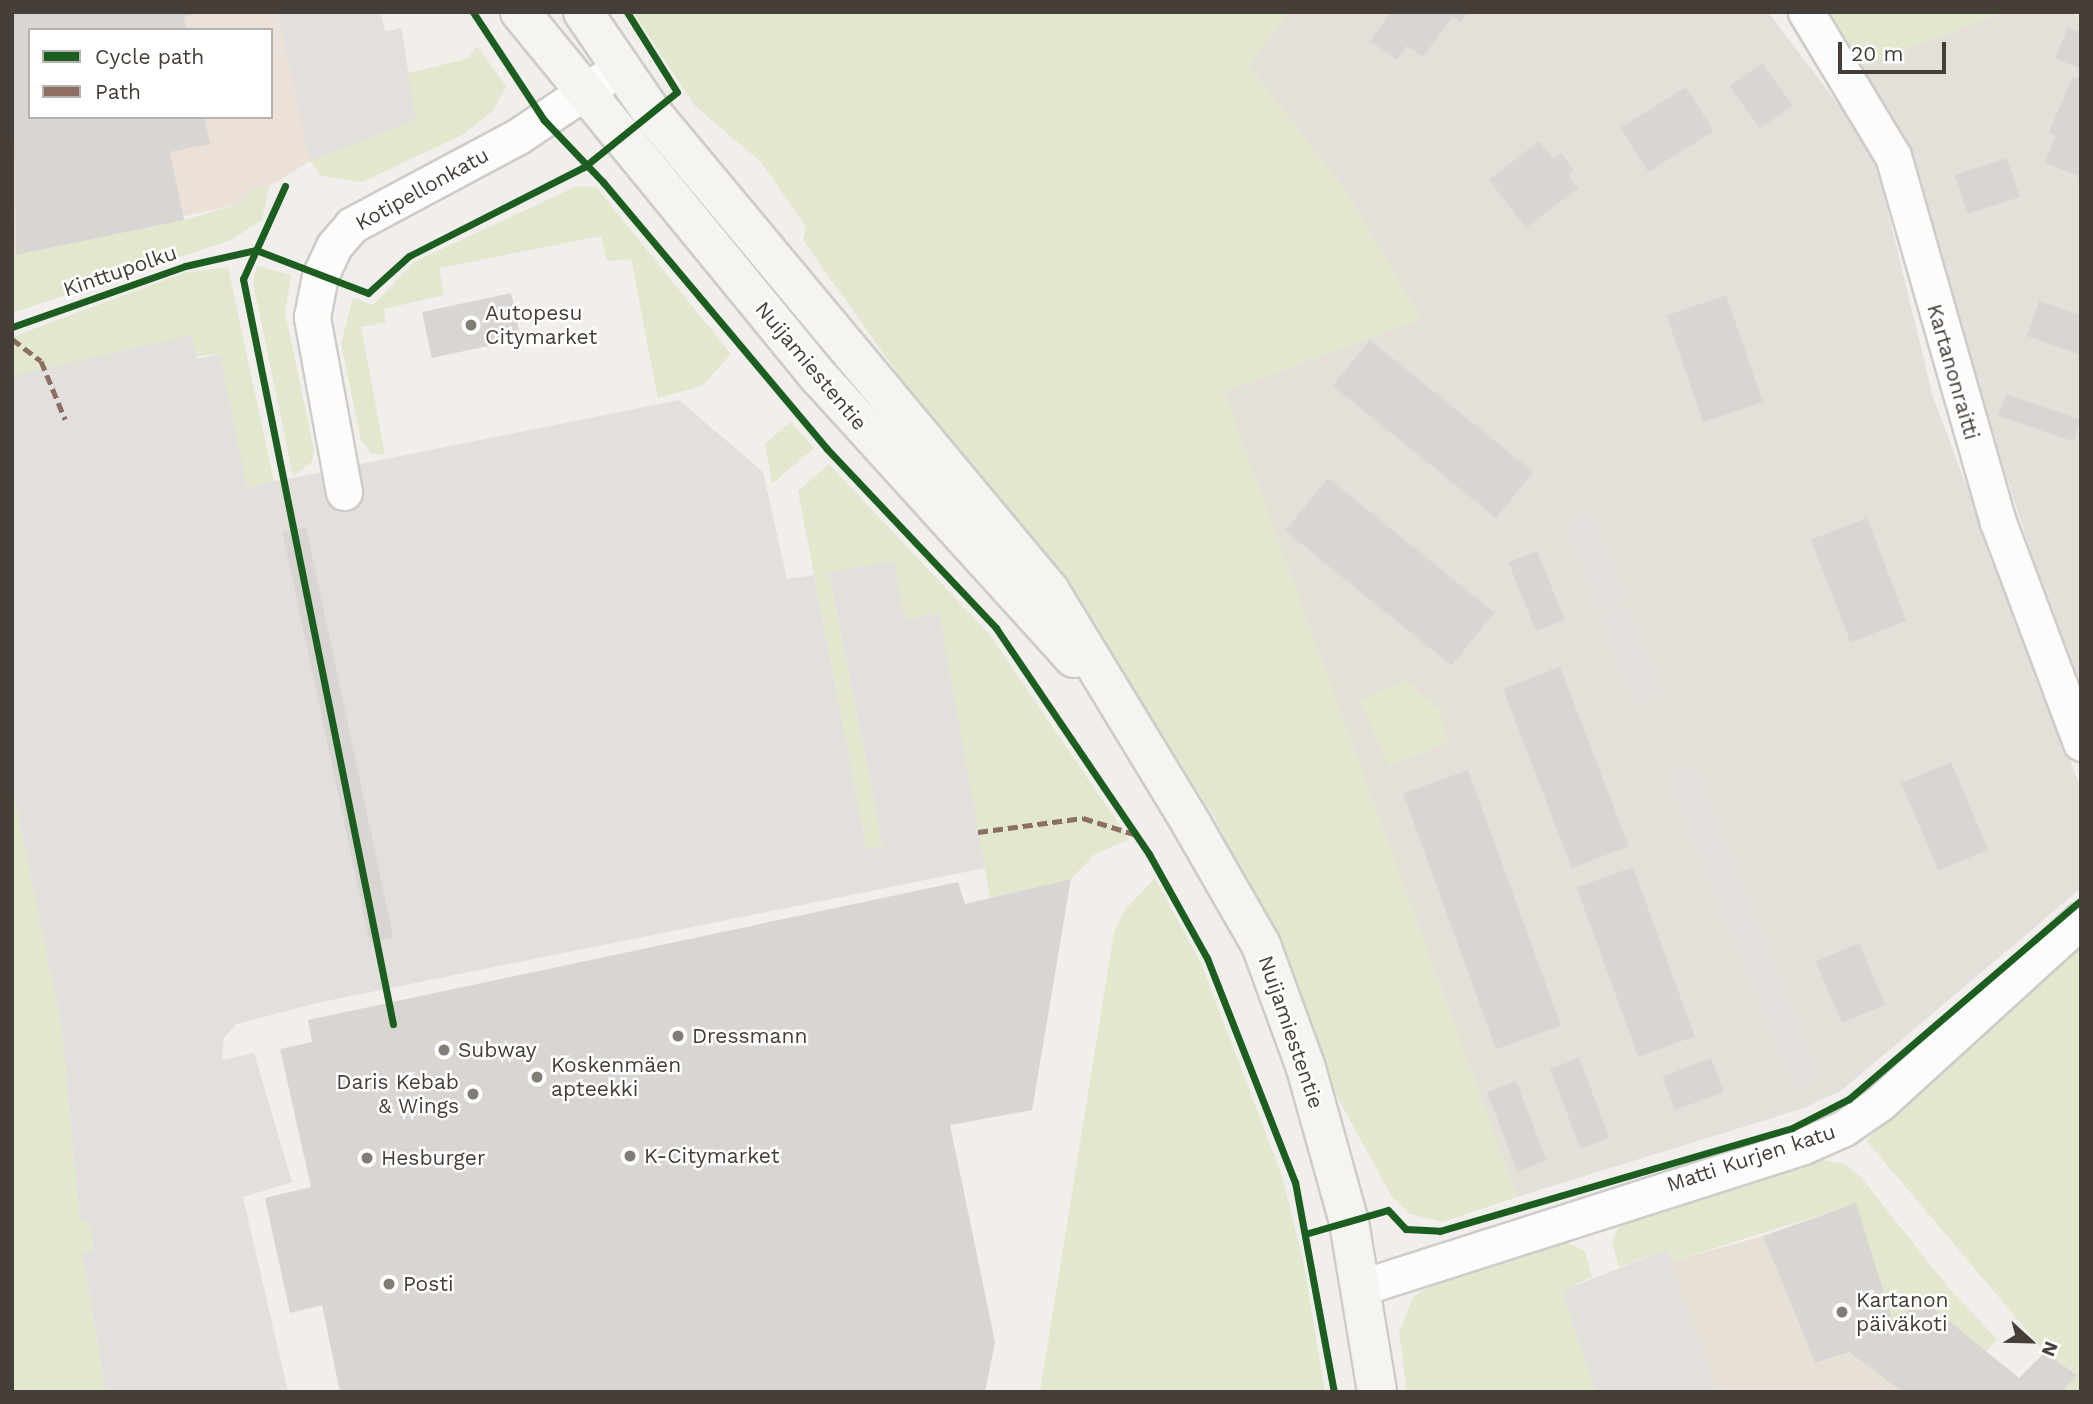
<!DOCTYPE html>
<html>
<head>
<meta charset="utf-8">
<style>
	body { margin:0 }
	#map { position:relative; width:2093px; height:1404px; overflow:hidden; background:#f1eeeb; font-family:"Work Sans",sans-serif }
	div>[style] { position:absolute }
	[style*='--x'] { left:calc(var(--x)*1px); top:calc(var(--y)*1px); width:calc(var(--w)*1px); rotate:calc(var(--a)*1deg) }
	.residential>* { inset:0; background:#e4dfd9 }
	.commercial>* { inset:0; background:#ebe1d8 }
	.education>* { inset:0; background:#e7e0d7 }
	.green>* { inset:0; background:#e2e8cd }
	.parking>* { inset:0; background:#e2dfdc; transform-origin:0 0 }
	.building>* { inset:0; background:#d9d5d2; transform-origin:0 0 }
	.roads { filter:drop-shadow(2px 0 #ceccc9) drop-shadow(-2px 0 #ceccc9) drop-shadow(0 2px #ceccc9) drop-shadow(0 -2px #ceccc9) }
	.street>* { height:35px; margin:-17.5px; padding:0 17.5px; transform-origin:17.5px; border-radius:17.5px; background:#fdfcfc }
	.secondary>* { height:38px; margin:-19px; padding:0 19px; transform-origin:19px; border-radius:19px; background:#f6f4f0 }
	.quiet>* { height:5px; margin-top:-2.5px; transform-origin:0; background:repeating-linear-gradient(90deg,#8d6e63 0 10px,transparent 0 15px) }
	.cycleway>* { height:7px; margin:-3.5px; padding:0 3.5px; transform-origin:3.5px; border-radius:3.5px; background:#1b5e20 }
	.dots>* { width:19px; height:19px; translate:-50% -50%; box-sizing:border-box; border:4px solid #fff; border-radius:50% }
	span { translate:-50% -50%; white-space:nowrap; text-align:center; line-height:1.15; -webkit-text-stroke:5px #fff; paint-order:stroke }
	.street-label { font-size:21px; color:#463e38 }
	.poi-label { font-size:21px; color:#463e38 }
	.left { translate:0 -50%; text-align:left }
	.right { translate:-100% -50%; text-align:right }
	.frame { position:absolute; inset:0; border:14px solid #463e38; pointer-events:none }
	.legend { position:absolute; left:28px; top:28px; width:245px; height:91px; box-sizing:border-box; background:#fff; border:2px solid #b5b2af; margin:0; padding:9px 12px; list-style:none; font-size:21px; color:#463e38 }
	.legend li { display:flex; align-items:center; gap:14px; height:35px }
	.legend b { width:35px; border:2px solid #b5b2af }
	.north { position:absolute; left:1995px; top:1306px; width:70px; height:70px; -webkit-text-stroke:5px #fff; paint-order:stroke; rotate:112deg; font-size:19px; font-weight:700; line-height:28px; text-align:center; color:#463e38 }
	.north::after { content:''; display:block; margin:auto; width:24px; height:32px; background:#463e38; clip-path:polygon(50% 0,100% 100%,50% 72%,0 100%) }
	.scale { position:absolute; left:1838px; top:42px; width:108px; height:32px; box-sizing:border-box; border:4px solid #463e38; border-top:0; padding-left:9px; font-size:21px; line-height:24px; white-space:nowrap; color:#463e38; -webkit-text-stroke:5px #fff; paint-order:stroke }
</style>
</head>
<body>
<div id="map">
	<div class="residential">
		<i style="clip-path:polygon(1288px 12px,1768px 12px,1873px 150px,1933px 397px,2081px 789px,2081px 888px,1842px 1090px,1804px 1108px,1517px 1197px,1224px 392px,1421px 319px,1345px 190px,1249px 66px)"></i>
		<i style="clip-path:polygon(2003px 12px,2068px 12px,2081px 18px,2081px 705px,1977px 386px,1910px 151px,1858px 68px)"></i>
	</div>
	<div class="commercial">
		<i style="clip-path:polygon(evenodd,12px 12px,380px 12px,385px 32px,401px 28px,416px 120px,310px 161px,269px 187px,249px 191px,246px 202px,12px 256px,12px 12px,30px 30px,271px 30px,271px 117px,30px 117px,30px 30px)"></i>
	</div>
	<div class="education">
		<i style="clip-path:polygon(1763px 1236px,1815px 1363px,1849px 1352px,1902px 1392px,1716px 1392px,1670px 1262px)"></i>
	</div>
	<div class="green">
		<i style="clip-path:polygon(633px 12px,1288px 12px,1249px 66px,1345px 190px,1421px 319px,1224px 392px,1517px 1197px,1442px 1222px,1410px 1214px,1392px 1197px,1333px 1089px,1267px 927px,1213px 815px,1061px 582px,905px 384px,803px 240px,806px 227px,761px 162px,695px 106px)"></i>
		<i style="clip-path:polygon(1822px 12px,2003px 12px,1858px 68px)"></i>
		<i style="clip-path:polygon(477px 46px,506px 86px,493px 111px,464px 134px,362px 182px,322px 176px,310px 161px,416px 120px,408px 73px,467px 59px)"></i>
		<i style="clip-path:polygon(577px 186px,597px 188px,731px 354px,702px 386px,658px 398px,631px 259px,607px 261px,601px 236px,439px 268px,444px 295px,384px 309px,386px 322px,361px 327px,385px 454px,372px 454px,361px 440px,341px 344px,353px 298px,373px 305px,414px 262px)"></i>
		<i style="clip-path:polygon(269px 187px,262px 220px,231px 240px,12px 313px,12px 256px,184px 220px,246px 202px,249px 191px)"></i>
		<i style="clip-path:polygon(257px 266px,291px 275px,285px 313px,314px 449px,312px 462px,293px 476px,253px 283px)"></i>
		<i style="clip-path:polygon(228px 267px,274px 482px,246px 487px,220px 354px,12px 376px,12px 337px,184px 273px)"></i>
		<i style="clip-path:polygon(791px 422px,814px 448px,772px 484px,765px 443px)"></i>
		<i style="clip-path:polygon(829px 464px,990px 635px,1129px 839px,1094px 855px,1071px 879px,990px 898px,939px 613px,906px 620px,892px 561px,829px 573px,883px 847px,867px 850px,798px 491px)"></i>
		<i style="clip-path:polygon(1406px 680px,1440px 710px,1448px 742px,1389px 767px,1360px 700px)"></i>
		<i style="clip-path:polygon(12px 784px,62px 1028px,80px 1221px,88px 1221px,95px 1251px,82px 1254px,106px 1392px,12px 1392px)"></i>
		<i style="clip-path:polygon(1155px 878px,1201px 963px,1282px 1176px,1303px 1260px,1325px 1392px,1040px 1392px,1114px 932px,1124px 911px)"></i>
		<i style="clip-path:polygon(2081px 945px,2081px 1392px,2062px 1392px,2077px 1374px,2045px 1352px,1866px 1140px)"></i>
		<i style="clip-path:polygon(1819px 1159px,1845px 1164px,1861px 1177px,1947px 1286px,1997px 1339px,1986px 1352px,1918px 1296px,1895px 1328px,1855px 1204px,1670px 1262px,1666px 1249px,1619px 1267px,1612px 1242px,1621px 1222px)"></i>
		<i style="clip-path:polygon(1560px 1239px,1585px 1251px,1592px 1277px,1562px 1291px,1596px 1392px,1407px 1392px,1399px 1332px,1413px 1297px,1442px 1280px)"></i>
	</div>
	<div class="parking">
		<i style="clip-path:polygon(278px 12px,380px 12px,385px 32px,401px 28px,416px 120px,310px 161px)"></i>
		<i style="clip-path:polygon(192px 335px,197px 359px,220px 354px,247px 487px,679px 400px,763px 472px,787px 579px,814px 575px,867px 850px,883px 847px,829px 572px,893px 561px,906px 620px,939px 613px,985px 868px,321px 1002px,236px 1024px,224px 1038px,222px 1060px,254px 1053px,292px 1182px,243px 1197px,288px 1392px,106px 1392px,82px 1253px,95px 1250px,88px 1221px,80px 1221px,62px 1028px,12px 784px,12px 376px)"></i>
		<i style="left:1591px;top:512px;width:92px;height:27px;rotate:69deg"></i>
		<i style="left:1627px;top:607px;width:92px;height:27px;rotate:69deg"></i>
		<i style="left:1692px;top:765px;width:337px;height:25px;rotate:68deg"></i>
		<i style="clip-path:polygon(1667px 1249px,1716px 1392px,1596px 1392px,1562px 1291px)"></i>
	</div>
	<div class="building">
		<i style="clip-path:polygon(12px 12px,201px 12px,184px 17px,186px 30px,30px 30px,30px 117px,204px 117px,210px 144px,170px 152px,184px 220px,16px 255px)"></i>
		<i style="clip-path:polygon(1391px 12px,1468px 12px,1460px 23px,1453px 16px,1423px 57px,1407px 46px,1397px 60px,1370px 41px)"></i>
		<i style="clip-path:polygon(2068px 27px,2081px 33px,2081px 69px,2055px 58px)"></i>
		<i style="left:1762px;top:63px;width:52px;height:40px;rotate:54deg"></i>
		<i style="clip-path:polygon(2081px 77px,2081px 177px,2045px 163px,2056px 135px,2049px 132px,2072px 78px)"></i>
		<i style="left:1686px;top:87px;width:52px;height:77px;rotate:58deg"></i>
		<i style="clip-path:polygon(1539px 141px,1553px 159px,1561px 153px,1574px 170px,1568px 175px,1578px 188px,1526px 228px,1489px 180px)"></i>
		<i style="left:2007px;top:158px;width:41px;height:55px;rotate:72deg"></i>
		<i style="left:511px;top:293px;width:47px;height:91px;rotate:78deg"></i>
		<i style="left:1726px;top:295px;width:113px;height:63px;rotate:71deg"></i>
		<i style="clip-path:polygon(2039px 301px,2081px 315px,2081px 355px,2027px 336px)"></i>
		<i style="left:1370px;top:340px;width:210px;height:59px;rotate:39deg"></i>
		<i style="left:2006px;top:394px;width:79px;height:23px;rotate:19deg"></i>
		<i style="left:1328px;top:478px;width:214px;height:68px;rotate:39deg"></i>
		<i style="left:1867px;top:518px;width:110px;height:60px;rotate:69deg"></i>
		<i style="left:306px;top:527px;width:420px;height:24px;rotate:78deg"></i>
		<i style="left:1537px;top:551px;width:74px;height:31px;rotate:68deg"></i>
		<i style="left:1560px;top:667px;width:192px;height:61px;rotate:69deg"></i>
		<i style="left:1951px;top:762px;width:95px;height:54px;rotate:67deg"></i>
		<i style="left:1468px;top:770px;width:272px;height:69px;rotate:70deg"></i>
		<i style="left:1633px;top:867px;width:180px;height:60px;rotate:70deg"></i>
		<i style="clip-path:polygon(1071px 879px,1032px 1110px,950px 1125px,995px 1342px,985px 1392px,340px 1392px,322px 1305px,290px 1313px,265px 1198px,311px 1187px,280px 1049px,312px 1042px,308px 1020px,958px 882px,965px 904px)"></i>
		<i style="left:1859px;top:943px;width:67px;height:47px;rotate:67deg"></i>
		<i style="left:1579px;top:1058px;width:85px;height:31px;rotate:69deg"></i>
		<i style="left:1711px;top:1058px;width:36px;height:52px;rotate:69deg"></i>
		<i style="left:1516px;top:1081px;width:85px;height:31px;rotate:69deg"></i>
		<i style="clip-path:polygon(1856px 1203px,1895px 1328px,1918px 1296px,2019px 1378px,2045px 1352px,2077px 1375px,2062px 1392px,1902px 1392px,1849px 1352px,1815px 1363px,1763px 1236px)"></i>
	</div>
	<div class="roads">
		<div class="street">
			<i style="--x:1806;--y:12;--w:168;--a:58.9"></i>
			<i style="--x:1893;--y:156;--w:381;--a:74"></i>
			<i style="--x:1998;--y:522;--w:236;--a:69.4"></i>
			<i style="--x:344;--y:492;--w:178;--a:-100.4"></i>
			<i style="--x:312;--y:317;--w:42;--a:-79"></i>
			<i style="--x:320;--y:276;--w:33;--a:-65"></i>
			<i style="--x:334;--y:246;--w:28;--a:-49"></i>
			<i style="--x:352;--y:225;--w:187;--a:-28.1"></i>
			<i style="--x:517;--y:137;--w:125;--a:-33.9"></i>
			<i style="--x:1359;--y:1288;--w:464;--a:-17.7"></i>
			<i style="--x:1801;--y:1147;--w:47;--a:-23.8"></i>
			<i style="--x:1844;--y:1128;--w:44;--a:-34.8"></i>
			<i style="--x:1880;--y:1103;--w:272;--a:-42.3"></i>
		</div>
		<div class="secondary">
			<i style="--x:520;--y:12;--w:473;--a:50.7"></i>
			<i style="--x:820;--y:378;--w:378;--a:47.8"></i>
			<i style="--x:583;--y:12;--w:122;--a:55.7"></i>
			<i style="--x:652;--y:113;--w:622;--a:50.22"></i>
			<i style="--x:1050;--y:591;--w:274;--a:58.7"></i>
			<i style="--x:1192;--y:825;--w:138;--a:60.1"></i>
			<i style="--x:1261;--y:945;--w:131;--a:69.9"></i>
			<i style="--x:1306;--y:1068;--w:160;--a:74.4"></i>
			<i style="--x:1349;--y:1222;--w:172;--a:80.6"></i>
		</div>
	</div>
	<div class="quiet">
		<i style="--x:12;--y:339;--w:36;--a:37"></i>
		<i style="--x:41;--y:361;--w:63;--a:67.5"></i>
		<i style="--x:978;--y:832;--w:106;--a:-7.6"></i>
		<i style="--x:1083;--y:818;--w:57;--a:17.5"></i>
	</div>
	<div class="cycleway">
		<i style="--x:473;--y:12;--w:129;--a:56.7"></i>
		<i style="--x:544;--y:120;--w:86;--a:46.4"></i>
		<i style="--x:603;--y:182;--w:349;--a:50"></i>
		<i style="--x:827;--y:449;--w:246;--a:46.6"></i>
		<i style="--x:996;--y:628;--w:273;--a:55.9"></i>
		<i style="--x:1149;--y:854;--w:119;--a:60.9"></i>
		<i style="--x:1207;--y:958;--w:241;--a:68.6"></i>
		<i style="--x:1295;--y:1182;--w:214;--a:79.5"></i>
		<i style="--x:285;--y:186;--w:102;--a:114.3"></i>
		<i style="--x:243;--y:279;--w:760;--a:78.62"></i>
		<i style="--x:12;--y:327;--w:183;--a:-19.4"></i>
		<i style="--x:185;--y:266;--w:73;--a:-12.7"></i>
		<i style="--x:256;--y:250;--w:120;--a:21"></i>
		<i style="--x:368;--y:293;--w:55;--a:-42.1"></i>
		<i style="--x:409;--y:256;--w:196;--a:-27"></i>
		<i style="--x:584;--y:167;--w:119;--a:-38.9"></i>
		<i style="--x:677;--y:92;--w:94;--a:-122"></i>
		<i style="--x:1305;--y:1234;--w:86;--a:-16.1"></i>
		<i style="--x:1388;--y:1210;--w:26;--a:47"></i>
		<i style="--x:1406;--y:1229;--w:34;--a:3"></i>
		<i style="--x:1440;--y:1231;--w:367;--a:-16.3"></i>
		<i style="--x:1792;--y:1128;--w:64;--a:-27"></i>
		<i style="--x:1849;--y:1099;--w:306;--a:-40.6"></i>
	</div>
	<div class="dots">
		<i style="left:471px;top:325px;background:#827c77"></i>
		<i style="left:678px;top:1036px;background:#827c77"></i>
		<i style="left:444px;top:1050px;background:#827c77"></i>
		<i style="left:537px;top:1077px;background:#827c77"></i>
		<i style="left:473px;top:1094px;background:#827c77"></i>
		<i style="left:630px;top:1156px;background:#827c77"></i>
		<i style="left:367px;top:1158px;background:#827c77"></i>
		<i style="left:389px;top:1284px;background:#827c77"></i>
		<i style="left:1842px;top:1312px;background:#827c77"></i>
	</div>
	<div class="street-label">
		<span style="left:422px;top:189px;rotate:-29deg">Kotipellonkatu</span>
		<span style="left:120px;top:271px;rotate:-19deg">Kinttupolku</span>
		<span style="left:811px;top:366px;rotate:50deg">Nuijamiestentie</span>
		<span style="left:1953px;top:372px;rotate:74deg">Kartanonraitti</span>
		<span style="left:1291px;top:1032px;rotate:71deg">Nuijamiestentie</span>
		<span style="left:1751px;top:1158px;rotate:-18deg">Matti Kurjen katu</span>
	</div>
	<div class="poi-label">
		<span class="left" style="left:485px;top:325px">Autopesu<br>Citymarket</span>
		<span class="left" style="left:692px;top:1036px">Dressmann</span>
		<span class="left" style="left:458px;top:1050px">Subway</span>
		<span class="left" style="left:551px;top:1077px">Koskenmäen<br>apteekki</span>
		<span class="right" style="left:459px;top:1094px">Daris Kebab<br>&amp; Wings</span>
		<span class="left" style="left:644px;top:1156px">K-Citymarket</span>
		<span class="left" style="left:381px;top:1158px">Hesburger</span>
		<span class="left" style="left:403px;top:1284px">Posti</span>
		<span class="left" style="left:1856px;top:1312px">Kartanon<br>päiväkoti</span>
	</div>
	<div class="frame"></div>
	<ul class="legend">
	<li><b style="height:9px;background:#1b5e20"></b>Cycle path</li>
	<li><b style="height:9px;background:#8d6e63"></b>Path</li>
	</ul>
	<div class="north">N</div>
	<div class="scale">20 m</div>
</div>
</body>
</html>
